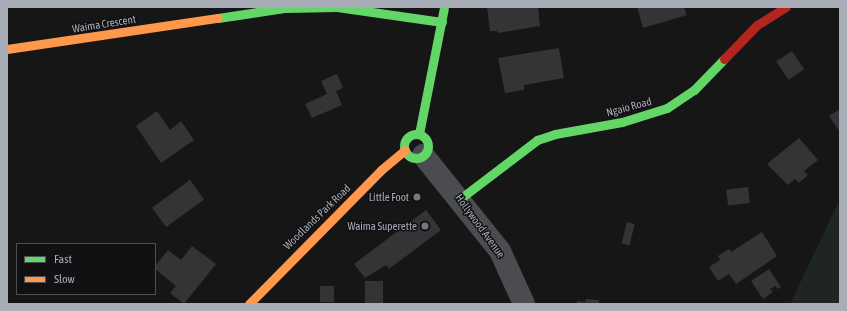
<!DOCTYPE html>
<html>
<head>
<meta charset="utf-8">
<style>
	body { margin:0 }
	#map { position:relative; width:847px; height:311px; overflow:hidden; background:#161616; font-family:"Asap Condensed",sans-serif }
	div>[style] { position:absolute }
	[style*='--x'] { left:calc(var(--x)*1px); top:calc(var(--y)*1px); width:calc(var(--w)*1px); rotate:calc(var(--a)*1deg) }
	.green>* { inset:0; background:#1f2520 }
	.building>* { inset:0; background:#343436; transform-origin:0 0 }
	.street>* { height:22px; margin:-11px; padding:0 11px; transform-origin:11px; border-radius:11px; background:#4b4c4f }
	.fast>* { height:9px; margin:-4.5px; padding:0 4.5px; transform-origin:4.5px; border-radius:4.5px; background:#63d668 }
	.fast>.ring { margin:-4.5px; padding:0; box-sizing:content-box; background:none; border:9px solid #63d668; border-radius:50% }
	.slow>* { height:9px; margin:-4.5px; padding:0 4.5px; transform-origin:4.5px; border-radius:4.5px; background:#ff974d }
	.jam>* { height:9px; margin:-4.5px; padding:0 4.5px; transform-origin:4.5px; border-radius:4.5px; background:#b3261e }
	.dots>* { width:11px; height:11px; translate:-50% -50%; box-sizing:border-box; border:2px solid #111012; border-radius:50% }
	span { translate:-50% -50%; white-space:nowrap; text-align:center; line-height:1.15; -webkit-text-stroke:3px #111012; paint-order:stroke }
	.street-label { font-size:11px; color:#a8acb7 }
	.poi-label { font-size:11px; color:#a8acb7 }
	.right { translate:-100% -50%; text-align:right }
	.frame { position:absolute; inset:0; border:8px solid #a8acb7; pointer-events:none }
	.legend { position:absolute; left:16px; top:243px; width:140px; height:52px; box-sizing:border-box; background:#111012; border:1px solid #4d4e54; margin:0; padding:5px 7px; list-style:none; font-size:12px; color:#a8acb7 }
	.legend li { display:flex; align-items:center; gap:8px; height:20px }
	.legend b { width:20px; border:1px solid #4d4e54 }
</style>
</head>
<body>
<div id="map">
	<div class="green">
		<i style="clip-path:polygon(840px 203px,840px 304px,790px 304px,837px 205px)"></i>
	</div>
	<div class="building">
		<i style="clip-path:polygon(487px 7px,538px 7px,540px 26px,498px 33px,497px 31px,490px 31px)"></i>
		<i style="clip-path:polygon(637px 7px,684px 7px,687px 15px,643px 28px)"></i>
		<i style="clip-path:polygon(559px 48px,564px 78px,524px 85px,524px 90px,505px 93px,498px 58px)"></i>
		<i style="left:792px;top:51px;width:22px;height:19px;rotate:56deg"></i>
		<i style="clip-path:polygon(337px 74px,343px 88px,336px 91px,342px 105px,312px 118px,305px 104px,327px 94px,321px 81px)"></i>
		<i style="clip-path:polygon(840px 109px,840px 132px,829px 116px)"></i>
		<i style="clip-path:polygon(157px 111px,170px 130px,181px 121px,194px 140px,161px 163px,136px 126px)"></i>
		<i style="clip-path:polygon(799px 138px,818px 160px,804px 171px,808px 175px,799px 183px,795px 179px,788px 185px,767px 164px)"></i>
		<i style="left:190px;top:180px;width:24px;height:47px;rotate:54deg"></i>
		<i style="left:748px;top:187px;width:16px;height:22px;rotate:83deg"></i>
		<i style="clip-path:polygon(426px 210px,441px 230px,389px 269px,386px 265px,365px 278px,354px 264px)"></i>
		<i style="left:627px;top:222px;width:8px;height:22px;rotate:14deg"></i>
		<i style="clip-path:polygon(762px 232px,777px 256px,736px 284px,729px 274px,718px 281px,709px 267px,720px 260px,718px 256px,729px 249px,731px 252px)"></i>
		<i style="clip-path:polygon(192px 246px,216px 264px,184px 304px,170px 293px,176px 286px,155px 269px,155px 266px,168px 250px,181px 260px)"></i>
		<i style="clip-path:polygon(769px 269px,781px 287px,778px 289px,775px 286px,770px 289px,773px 292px,763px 299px,751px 281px)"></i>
		<i style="left:365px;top:281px;width:18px;height:22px"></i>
		<i style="left:334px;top:286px;width:16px;height:14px;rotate:90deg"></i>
		<i style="clip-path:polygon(586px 299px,599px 300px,599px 304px,577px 304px,577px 301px,585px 302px)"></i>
	</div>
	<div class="street">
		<i style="--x:423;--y:155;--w:123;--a:51.3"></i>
		<i style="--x:500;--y:251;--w:58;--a:65.6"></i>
	</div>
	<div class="fast">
		<i style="--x:218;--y:18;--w:67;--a:-8.6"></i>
		<i style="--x:284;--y:8;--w:53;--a:-1.1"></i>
		<i style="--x:337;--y:7;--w:106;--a:8.1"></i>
		<i style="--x:419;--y:134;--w:128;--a:-78.8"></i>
		<i class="ring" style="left:404px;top:134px;width:15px;height:15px"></i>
		<i style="--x:461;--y:198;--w:96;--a:-37.3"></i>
		<i style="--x:537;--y:140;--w:19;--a:-18"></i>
		<i style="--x:555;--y:134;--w:68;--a:-10.2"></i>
		<i style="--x:622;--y:122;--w:47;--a:-17.3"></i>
		<i style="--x:667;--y:108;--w:32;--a:-34"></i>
		<i style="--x:694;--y:90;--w:43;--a:-45.9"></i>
	</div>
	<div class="slow">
		<i style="--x:7;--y:49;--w:213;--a:-8.4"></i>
		<i style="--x:249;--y:304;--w:188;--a:-45.4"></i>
		<i style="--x:381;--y:170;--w:31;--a:-40"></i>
	</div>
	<div class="jam">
		<i style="--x:724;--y:59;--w:47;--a:-45.9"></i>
		<i style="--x:757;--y:25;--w:34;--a:-32"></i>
	</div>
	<div class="dots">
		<i style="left:417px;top:197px;background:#75787f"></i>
		<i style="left:425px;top:226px;background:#75787f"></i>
	</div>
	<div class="street-label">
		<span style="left:104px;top:24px;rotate:-9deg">Waima Crescent</span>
		<span style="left:629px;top:107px;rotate:-15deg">Ngaio Road</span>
		<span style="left:317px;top:217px;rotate:-44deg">Woodlands Park Road</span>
		<span style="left:480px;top:226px;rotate:54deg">Hollywood Avenue</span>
	</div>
	<div class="poi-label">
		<span class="right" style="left:409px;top:197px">Little Foot</span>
		<span class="right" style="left:417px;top:226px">Waima Superette</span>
	</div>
	<div class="frame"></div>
	<ul class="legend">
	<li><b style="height:5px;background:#63d668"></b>Fast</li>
	<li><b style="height:5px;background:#ff974d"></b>Slow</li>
	</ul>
</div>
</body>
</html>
